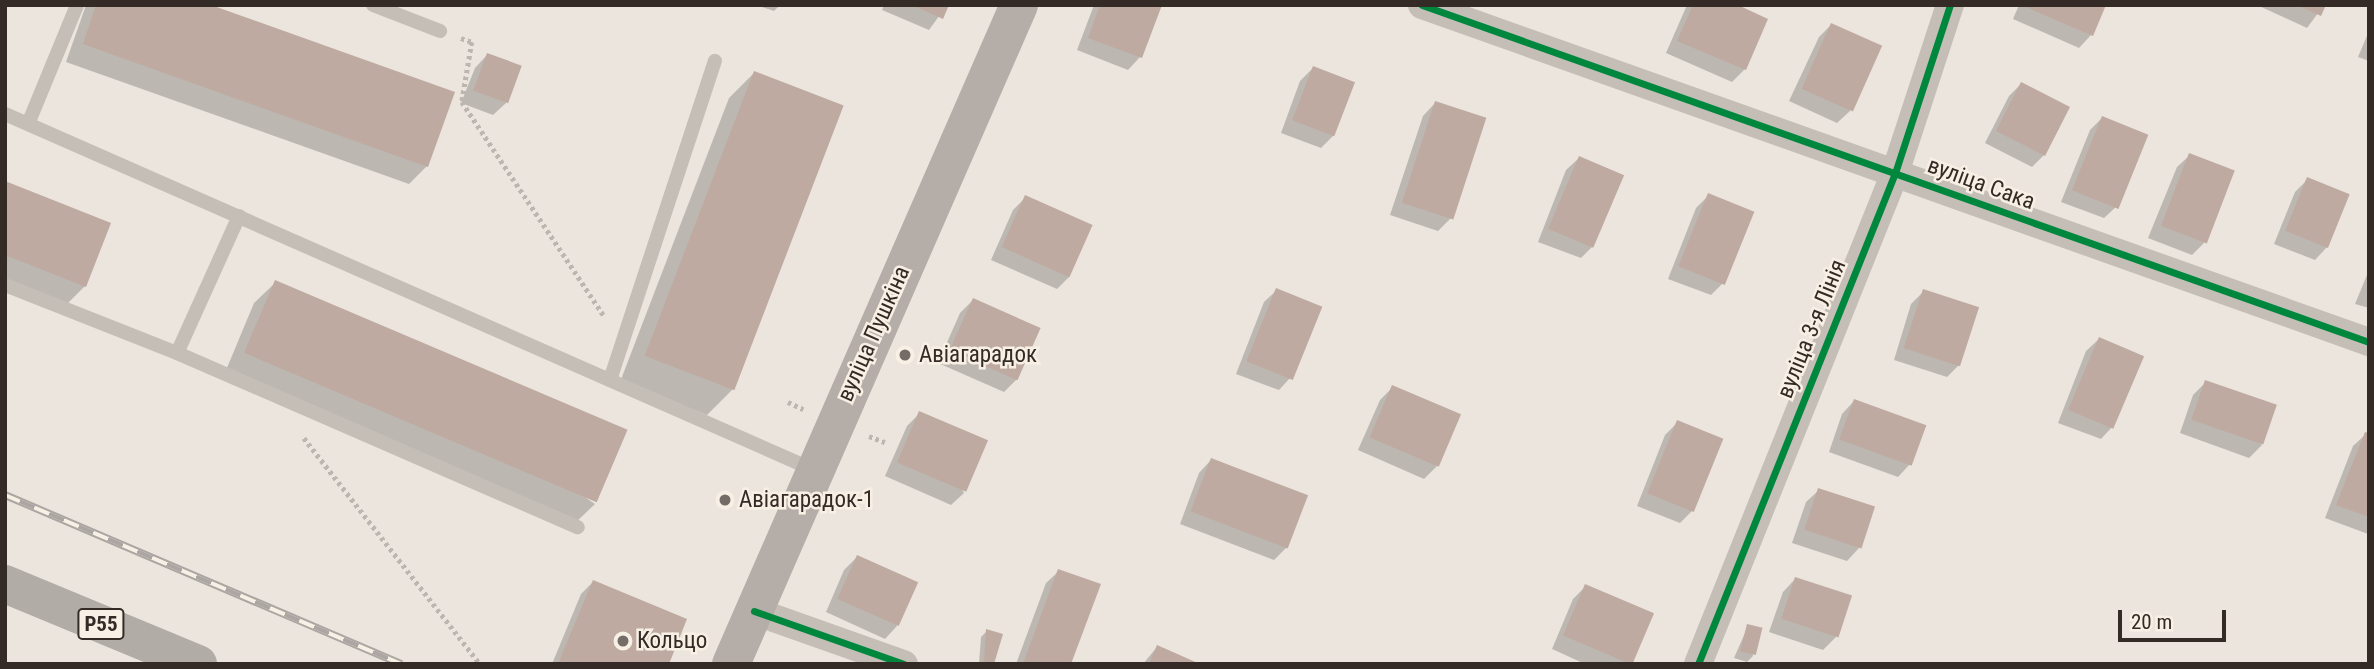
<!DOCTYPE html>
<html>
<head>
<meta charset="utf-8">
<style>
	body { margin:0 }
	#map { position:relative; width:2374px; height:669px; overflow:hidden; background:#ebe5de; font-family:"Roboto Condensed",sans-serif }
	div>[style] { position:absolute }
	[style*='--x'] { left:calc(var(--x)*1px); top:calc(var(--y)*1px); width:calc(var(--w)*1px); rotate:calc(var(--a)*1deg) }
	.shadow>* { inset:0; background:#0003 }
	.building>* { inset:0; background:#beaaa0; transform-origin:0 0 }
	.path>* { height:4.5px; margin-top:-2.25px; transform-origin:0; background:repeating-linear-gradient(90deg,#bdb6b0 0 3.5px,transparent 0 7px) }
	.lane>* { height:14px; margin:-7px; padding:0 7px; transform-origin:7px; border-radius:7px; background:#c4beb7 }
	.street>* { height:28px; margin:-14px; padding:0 14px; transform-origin:14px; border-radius:14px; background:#c4beb7 }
	.secondary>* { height:38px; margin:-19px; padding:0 19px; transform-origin:19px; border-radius:19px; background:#b5aea8 }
	.primary>* { height:38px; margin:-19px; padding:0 19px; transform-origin:19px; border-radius:19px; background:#b2aca7 }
	.rail>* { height:8px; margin-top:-4px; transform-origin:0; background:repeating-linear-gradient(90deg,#f8f0e5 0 16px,#aba6a2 0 32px); box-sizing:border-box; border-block:2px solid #aba6a2 }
	.cycleway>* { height:7px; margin:-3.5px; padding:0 3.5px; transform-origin:3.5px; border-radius:3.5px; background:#00873e }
	.dots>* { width:19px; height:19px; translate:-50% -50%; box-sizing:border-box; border:4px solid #f8f0e5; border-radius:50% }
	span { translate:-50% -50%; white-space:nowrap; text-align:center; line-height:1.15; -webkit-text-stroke:5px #f8f0e5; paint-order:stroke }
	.shield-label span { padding:2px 5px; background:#f8f0e5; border:2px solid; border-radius:5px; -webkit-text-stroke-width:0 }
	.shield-label { font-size:21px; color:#342b26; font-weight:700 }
	.street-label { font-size:23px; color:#342b26 }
	.poi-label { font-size:23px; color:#342b26 }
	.left { translate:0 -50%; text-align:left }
	.frame { position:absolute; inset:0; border:7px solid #342b26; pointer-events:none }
	.scale { position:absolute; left:2118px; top:610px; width:108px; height:32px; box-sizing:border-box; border:4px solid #342b26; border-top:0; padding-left:9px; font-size:21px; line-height:24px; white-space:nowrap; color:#342b26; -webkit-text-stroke:5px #f8f0e5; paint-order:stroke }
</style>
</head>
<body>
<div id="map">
	<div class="shadow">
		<i style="clip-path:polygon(86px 5px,206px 5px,427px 166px,409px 184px,66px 62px)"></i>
		<i style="clip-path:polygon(756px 5px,780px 5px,774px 11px)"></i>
		<i style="clip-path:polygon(884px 5px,947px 5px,929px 30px,882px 10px)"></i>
		<i style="clip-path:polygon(1094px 5px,1160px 5px,1140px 57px,1128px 70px,1077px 50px)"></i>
		<i style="clip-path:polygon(1687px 5px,1733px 5px,1766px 20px,1745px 69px,1732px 82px,1666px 53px)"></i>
		<i style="clip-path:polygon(2019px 5px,2104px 5px,2091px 35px,2079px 48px,2013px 19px)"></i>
		<i style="clip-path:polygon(2257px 5px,2324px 5px,2307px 28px)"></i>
		<i style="clip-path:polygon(1831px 25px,1850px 111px,1837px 123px,1789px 101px,1819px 37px)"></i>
		<i style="clip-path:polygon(2369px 31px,2369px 61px,2358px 57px)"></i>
		<i style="clip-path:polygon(487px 55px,506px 103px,493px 115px,461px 103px,475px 68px)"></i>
		<i style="clip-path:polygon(1313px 68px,1334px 135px,1321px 148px,1281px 133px,1300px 81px)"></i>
		<i style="clip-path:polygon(754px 73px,732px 390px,707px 415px,620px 382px,729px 98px)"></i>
		<i style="clip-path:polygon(2021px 84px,2044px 155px,2032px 167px,1985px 143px,2009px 96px)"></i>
		<i style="clip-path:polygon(1435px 103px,1451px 218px,1438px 231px,1390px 215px,1423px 116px)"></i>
		<i style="clip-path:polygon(2102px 118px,2117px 206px,2104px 218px,2061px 202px,2090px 130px)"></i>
		<i style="clip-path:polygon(2190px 155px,2204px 243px,2192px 255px,2148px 238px,2177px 167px)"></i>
		<i style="clip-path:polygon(1579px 158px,1594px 245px,1581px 258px,1538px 242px,1566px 170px)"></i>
		<i style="clip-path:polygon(2308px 179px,2327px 247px,2315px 260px,2274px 244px,2295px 192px)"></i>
		<i style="clip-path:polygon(5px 183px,85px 286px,67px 304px,5px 279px)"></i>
		<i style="clip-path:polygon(1709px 195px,1724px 282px,1711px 295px,1668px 279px,1696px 208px)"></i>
		<i style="clip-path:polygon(1026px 197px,1070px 276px,1057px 289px,991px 260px,1013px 210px)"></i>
		<i style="clip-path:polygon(2369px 270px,2369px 308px,2355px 304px)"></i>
		<i style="clip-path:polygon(276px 282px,595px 504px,573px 525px,224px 375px,254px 303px)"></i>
		<i style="clip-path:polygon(1277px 290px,1320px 308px,1291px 377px,1279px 390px,1236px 374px,1264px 302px)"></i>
		<i style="clip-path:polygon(1924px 291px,1959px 365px,1947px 377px,1894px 360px,1911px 304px)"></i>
		<i style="clip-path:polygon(973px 300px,1039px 329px,1017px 379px,1004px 392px,938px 363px,960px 313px)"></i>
		<i style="clip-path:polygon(2099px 339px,2113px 426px,2101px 439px,2058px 423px,2086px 351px)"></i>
		<i style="clip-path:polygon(2206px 382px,2262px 445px,2249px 458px,2180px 433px,2193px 395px)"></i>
		<i style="clip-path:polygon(1393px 387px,1437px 466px,1424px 479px,1358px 450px,1380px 400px)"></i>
		<i style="clip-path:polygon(1854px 401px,1910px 464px,1898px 477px,1829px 452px,1842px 414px)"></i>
		<i style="clip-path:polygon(920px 413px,964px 493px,951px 505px,885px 476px,907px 426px)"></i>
		<i style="clip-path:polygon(1678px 422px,1693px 510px,1680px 523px,1637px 506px,1665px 435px)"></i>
		<i style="clip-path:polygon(2366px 434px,2369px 435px,2368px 534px,2325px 518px,2353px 446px)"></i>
		<i style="clip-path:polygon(1211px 460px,1306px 497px,1287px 547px,1274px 560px,1180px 524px,1199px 473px)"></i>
		<i style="clip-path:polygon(1819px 490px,1859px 548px,1847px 561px,1792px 543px,1806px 502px)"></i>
		<i style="clip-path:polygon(857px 557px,897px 626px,885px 639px,826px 612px,844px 570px)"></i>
		<i style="clip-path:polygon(1059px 571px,1070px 664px,1016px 664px,1046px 583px)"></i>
		<i style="clip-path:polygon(1795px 579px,1836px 637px,1823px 650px,1769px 632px,1783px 592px)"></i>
		<i style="clip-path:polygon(593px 582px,667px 664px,552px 664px,581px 594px)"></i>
		<i style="clip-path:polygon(1586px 586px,1652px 615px,1631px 664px,1585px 664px,1552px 649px,1573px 599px)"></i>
		<i style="clip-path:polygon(1748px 626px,1753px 656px,1747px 662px,1734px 658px)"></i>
		<i style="clip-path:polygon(987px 631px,992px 664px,979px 664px,981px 637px)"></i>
		<i style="clip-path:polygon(1157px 647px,1195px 664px,1143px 664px)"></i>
	</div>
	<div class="building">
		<i style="clip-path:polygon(96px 5px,211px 5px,455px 92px,428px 167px,83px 44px)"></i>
		<i style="clip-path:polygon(912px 5px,949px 5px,943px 19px)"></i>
		<i style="clip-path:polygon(1100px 5px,1162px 5px,1142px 58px,1088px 38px)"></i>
		<i style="clip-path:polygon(1693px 5px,1738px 5px,1768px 19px,1746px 70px,1677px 41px)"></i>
		<i style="clip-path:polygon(2021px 5px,2106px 5px,2093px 36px)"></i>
		<i style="clip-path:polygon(2297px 5px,2326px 5px,2321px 16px)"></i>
		<i style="left:1831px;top:23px;width:56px;height:72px;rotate:24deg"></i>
		<i style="left:487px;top:53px;width:37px;height:40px;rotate:20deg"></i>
		<i style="left:1313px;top:66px;width:45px;height:58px;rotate:21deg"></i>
		<i style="left:754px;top:71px;width:96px;height:305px;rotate:21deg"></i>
		<i style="left:2021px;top:82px;width:55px;height:55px;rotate:27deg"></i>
		<i style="left:1435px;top:101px;width:54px;height:107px;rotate:18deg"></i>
		<i style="left:2102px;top:116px;width:50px;height:80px;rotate:22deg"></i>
		<i style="left:2189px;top:153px;width:49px;height:78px;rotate:21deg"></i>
		<i style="left:1579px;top:156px;width:49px;height:79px;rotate:23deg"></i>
		<i style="left:2307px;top:177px;width:46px;height:58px;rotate:22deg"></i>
		<i style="clip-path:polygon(5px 181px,111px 223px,86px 287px,5px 255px)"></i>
		<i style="left:1708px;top:193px;width:50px;height:79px;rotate:22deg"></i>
		<i style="left:1025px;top:195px;width:74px;height:57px;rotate:24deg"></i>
		<i style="left:275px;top:280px;width:383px;height:79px;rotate:23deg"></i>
		<i style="left:1276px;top:288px;width:50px;height:79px;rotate:22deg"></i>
		<i style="left:1923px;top:289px;width:59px;height:62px;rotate:18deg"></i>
		<i style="left:973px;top:298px;width:74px;height:57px;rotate:24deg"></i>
		<i style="left:2099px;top:337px;width:49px;height:79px;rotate:23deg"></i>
		<i style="left:2205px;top:380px;width:76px;height:42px;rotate:19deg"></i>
		<i style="left:1392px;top:385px;width:75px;height:57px;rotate:23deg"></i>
		<i style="left:1854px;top:399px;width:77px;height:43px;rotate:20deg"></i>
		<i style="left:919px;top:411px;width:75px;height:56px;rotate:23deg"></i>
		<i style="left:1677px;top:420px;width:50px;height:79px;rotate:22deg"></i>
		<i style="clip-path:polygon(2365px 432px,2369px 433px,2369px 517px,2336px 505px)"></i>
		<i style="left:1211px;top:458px;width:104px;height:57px;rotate:21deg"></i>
		<i style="left:1818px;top:488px;width:60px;height:44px;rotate:18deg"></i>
		<i style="left:857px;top:555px;width:67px;height:48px;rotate:24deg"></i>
		<i style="clip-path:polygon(1058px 569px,1101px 584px,1071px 664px,1023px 664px)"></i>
		<i style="left:1795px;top:577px;width:60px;height:44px;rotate:18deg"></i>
		<i style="clip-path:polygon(593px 580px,687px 619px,669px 664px,558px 664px)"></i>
		<i style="left:1585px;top:584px;width:75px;height:56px;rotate:23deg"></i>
		<i style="left:1747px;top:624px;width:16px;height:28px;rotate:14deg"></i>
		<i style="clip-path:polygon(986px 629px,1003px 634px,994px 664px,984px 664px)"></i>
		<i style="clip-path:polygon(1157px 645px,1200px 664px,1149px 664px)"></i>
	</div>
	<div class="path">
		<i style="--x:461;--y:38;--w:12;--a:20"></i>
		<i style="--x:472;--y:42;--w:61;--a:99.5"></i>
		<i style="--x:462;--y:102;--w:258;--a:56.4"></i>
		<i style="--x:788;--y:402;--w:17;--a:25"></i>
		<i style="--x:869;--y:436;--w:17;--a:21"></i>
		<i style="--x:304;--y:438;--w:286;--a:52.1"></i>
	</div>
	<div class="lane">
		<i style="--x:373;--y:5;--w:72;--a:21.2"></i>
		<i style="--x:5;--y:114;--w:884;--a:23.75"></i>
		<i style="--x:28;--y:124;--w:129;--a:-67.6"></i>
		<i style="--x:239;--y:216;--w:150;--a:114.3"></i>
		<i style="--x:177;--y:353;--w:437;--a:23.5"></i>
		<i style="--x:5;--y:285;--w:185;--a:21.6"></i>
		<i style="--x:610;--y:380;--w:336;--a:-71.8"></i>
	</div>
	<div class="street">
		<i style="--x:1422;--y:5;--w:1005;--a:19.59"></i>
		<i style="--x:754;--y:611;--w:159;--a:19.5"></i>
		<i style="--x:1698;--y:664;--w:529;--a:-68.14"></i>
		<i style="--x:1895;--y:173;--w:177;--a:-71.9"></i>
	</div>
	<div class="secondary">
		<i style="--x:731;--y:664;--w:719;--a:-66.39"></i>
	</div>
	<div class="primary">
		<i style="--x:5;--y:584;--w:209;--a:22.5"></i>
	</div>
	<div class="rail">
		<i style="--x:5;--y:495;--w:431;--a:23.1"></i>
	</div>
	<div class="cycleway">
		<i style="--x:1422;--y:5;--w:1005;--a:19.59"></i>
		<i style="--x:754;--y:611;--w:159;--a:19.5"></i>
		<i style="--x:1698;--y:664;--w:529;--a:-68.14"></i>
		<i style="--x:1895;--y:173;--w:177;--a:-71.9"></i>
	</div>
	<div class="dots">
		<i style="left:905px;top:355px;background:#746c66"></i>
		<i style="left:725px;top:500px;background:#746c66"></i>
		<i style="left:623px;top:641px;background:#746c66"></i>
	</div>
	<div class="shield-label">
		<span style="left:101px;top:624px">Р55</span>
	</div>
	<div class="street-label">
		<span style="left:1981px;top:184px;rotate:20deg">вуліца Сака</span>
		<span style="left:1812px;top:329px;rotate:-68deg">вуліца 3-я Лінія</span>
		<span style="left:874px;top:334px;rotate:-66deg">вуліца Пушкіна</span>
	</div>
	<div class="poi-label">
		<span class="left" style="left:919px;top:355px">Авіагарадок</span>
		<span class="left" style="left:739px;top:500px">Авіагарадок-1</span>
		<span class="left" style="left:637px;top:641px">Кольцо</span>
	</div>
	<div class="frame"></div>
	<div class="scale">20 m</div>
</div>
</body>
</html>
